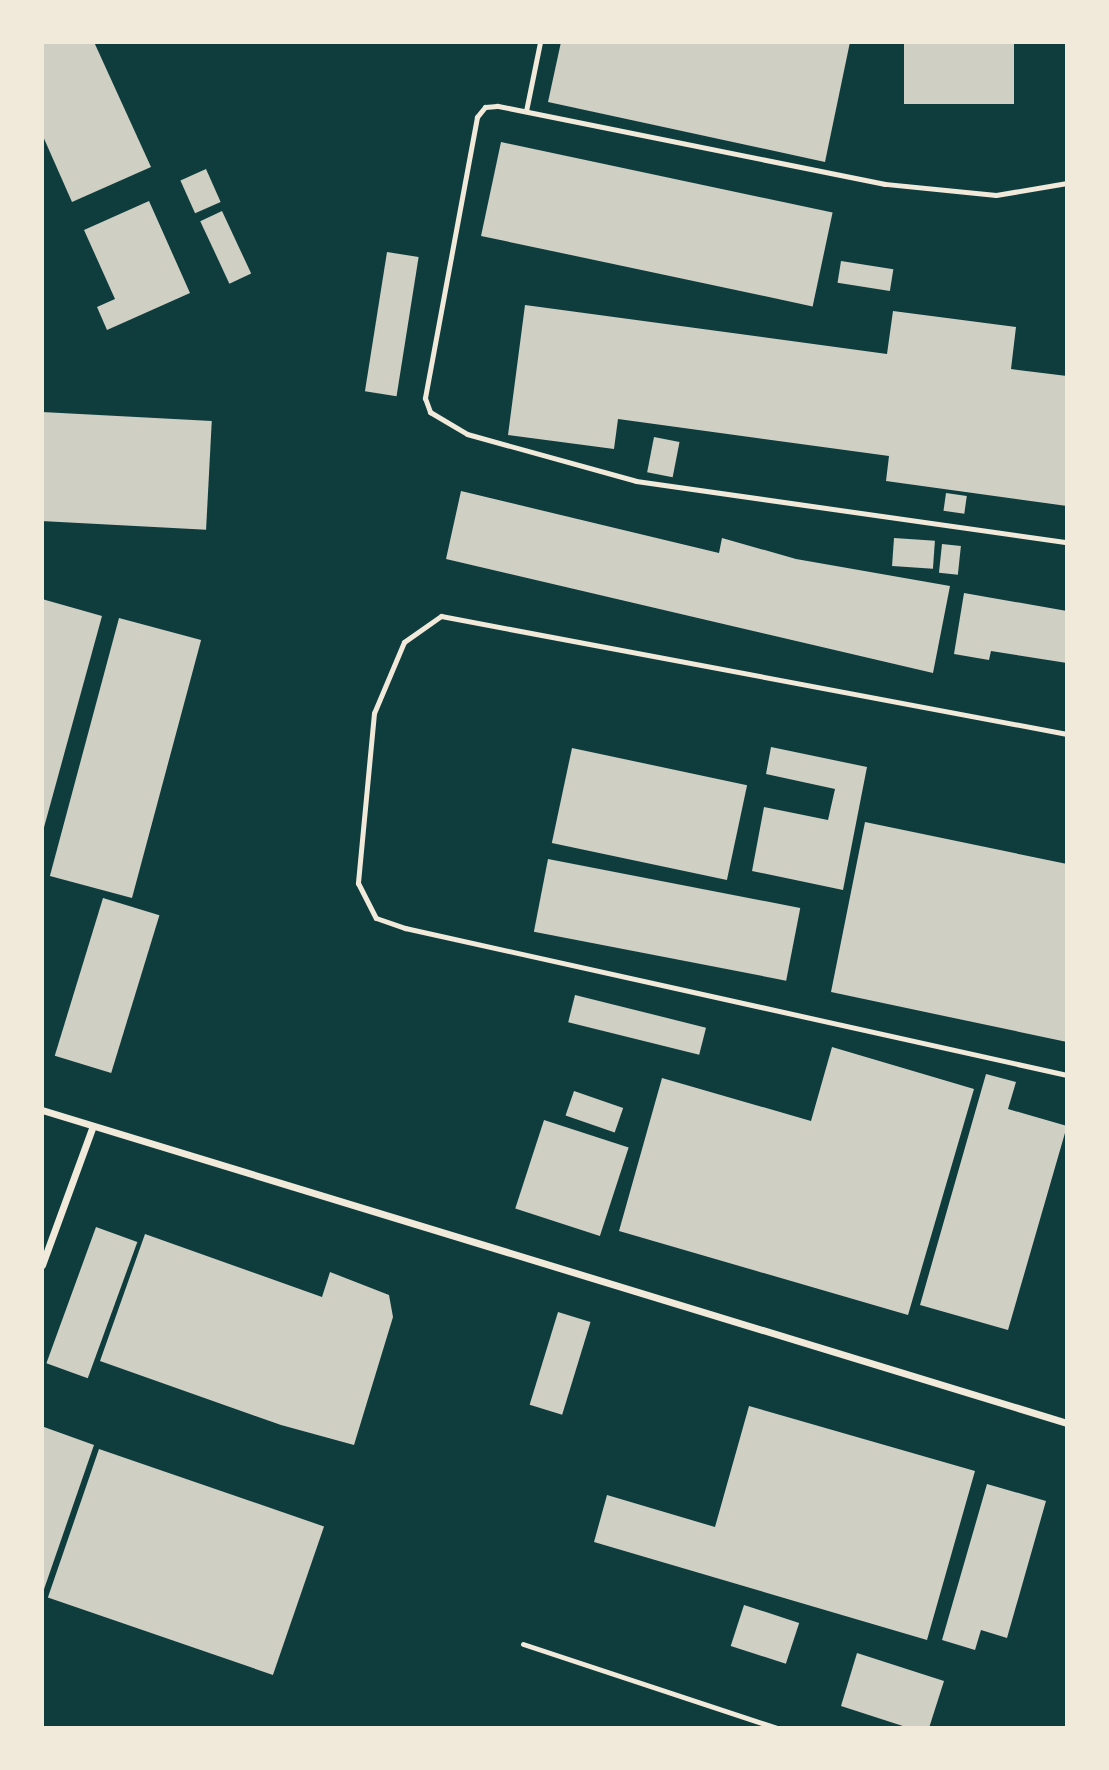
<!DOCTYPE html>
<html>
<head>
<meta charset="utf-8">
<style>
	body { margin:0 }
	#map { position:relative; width:1109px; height:1770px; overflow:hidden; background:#0f3d3e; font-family:Mulish,sans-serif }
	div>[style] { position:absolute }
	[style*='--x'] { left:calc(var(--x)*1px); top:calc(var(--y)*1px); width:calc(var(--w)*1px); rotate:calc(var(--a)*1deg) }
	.building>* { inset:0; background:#cfcfc3; transform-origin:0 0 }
	.service>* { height:5px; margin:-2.5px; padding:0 2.5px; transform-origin:2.5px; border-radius:2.5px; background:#f1e9da }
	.minor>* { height:7px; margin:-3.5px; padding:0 3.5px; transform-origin:3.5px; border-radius:3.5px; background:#f1e9da }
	span { translate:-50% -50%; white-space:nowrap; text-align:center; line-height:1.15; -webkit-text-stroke:5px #f1e9da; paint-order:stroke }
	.frame { position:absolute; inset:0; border:44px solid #f1e9da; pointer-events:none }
</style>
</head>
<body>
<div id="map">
	<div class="building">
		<i style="clip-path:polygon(42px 42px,94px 42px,151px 167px,72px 202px,42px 134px)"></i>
		<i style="clip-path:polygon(561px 42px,850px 42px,825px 162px,548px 102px)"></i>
		<i style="left:904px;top:42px;width:110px;height:62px"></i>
		<i style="left:501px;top:142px;width:339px;height:96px;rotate:12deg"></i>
		<i style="left:206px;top:169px;width:36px;height:28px;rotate:66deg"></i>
		<i style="clip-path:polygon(149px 201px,190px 293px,107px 330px,97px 307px,115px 299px,84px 230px)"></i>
		<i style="left:222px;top:211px;width:69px;height:24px;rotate:65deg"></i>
		<i style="left:387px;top:252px;width:32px;height:141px;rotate:9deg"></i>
		<i style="left:841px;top:261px;width:53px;height:22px;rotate:9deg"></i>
		<i style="clip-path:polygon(525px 305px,887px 354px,893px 311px,1016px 327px,1011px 369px,1067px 376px,1067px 506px,886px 481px,889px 456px,618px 419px,614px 449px,508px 435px)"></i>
		<i style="left:42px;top:412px;width:170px;height:109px;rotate:3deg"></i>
		<i style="left:654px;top:437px;width:26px;height:36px;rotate:11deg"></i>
		<i style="clip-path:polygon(461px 491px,719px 553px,722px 538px,796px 559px,950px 586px,933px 673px,446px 559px)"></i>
		<i style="left:946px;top:493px;width:21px;height:18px;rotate:8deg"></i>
		<i style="left:894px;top:538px;width:41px;height:28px;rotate:4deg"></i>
		<i style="left:942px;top:544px;width:19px;height:29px;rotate:6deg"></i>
		<i style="clip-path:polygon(964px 593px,1067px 611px,1067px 663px,991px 651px,989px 660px,954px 654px)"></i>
		<i style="clip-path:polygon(42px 599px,102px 616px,43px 831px,42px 831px)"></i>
		<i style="left:119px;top:618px;width:85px;height:267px;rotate:15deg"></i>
		<i style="clip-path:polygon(771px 747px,867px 767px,843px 890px,752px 871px,764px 807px,828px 820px,835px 789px,766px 774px)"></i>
		<i style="left:572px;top:748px;width:179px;height:97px;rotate:12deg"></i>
		<i style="clip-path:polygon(865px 822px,1067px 864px,1067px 1042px,831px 992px)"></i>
		<i style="left:548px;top:859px;width:257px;height:74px;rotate:11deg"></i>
		<i style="left:103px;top:898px;width:59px;height:165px;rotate:17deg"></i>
		<i style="left:575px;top:995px;width:135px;height:28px;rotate:14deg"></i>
		<i style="clip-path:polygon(832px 1047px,974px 1089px,908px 1315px,619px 1231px,662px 1078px,811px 1121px)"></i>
		<i style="clip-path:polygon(986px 1074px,1016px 1082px,1008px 1109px,1067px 1126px,1008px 1330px,920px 1305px)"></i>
		<i style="left:574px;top:1091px;width:52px;height:26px;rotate:19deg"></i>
		<i style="left:544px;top:1120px;width:89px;height:93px;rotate:18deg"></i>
		<i style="left:96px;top:1227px;width:44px;height:145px;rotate:20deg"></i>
		<i style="clip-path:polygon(145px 1234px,322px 1297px,330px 1272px,389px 1295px,393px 1317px,354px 1445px,281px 1425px,100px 1361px)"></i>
		<i style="left:558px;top:1312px;width:34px;height:97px;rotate:17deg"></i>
		<i style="clip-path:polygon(749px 1406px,975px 1471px,927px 1640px,594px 1542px,607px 1495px,715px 1527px)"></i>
		<i style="clip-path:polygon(44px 1427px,94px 1445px,42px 1595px,42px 1435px)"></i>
		<i style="left:99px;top:1449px;width:238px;height:157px;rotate:19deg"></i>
		<i style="clip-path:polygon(987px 1484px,1046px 1501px,1007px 1638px,981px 1630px,975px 1650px,942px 1640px)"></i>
		<i style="left:744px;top:1605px;width:58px;height:43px;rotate:18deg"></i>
		<i style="clip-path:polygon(857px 1653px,944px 1681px,929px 1728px,909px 1728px,841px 1706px)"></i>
	</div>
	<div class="service">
		<i style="--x:526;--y:111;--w:70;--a:-78.5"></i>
		<i style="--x:1067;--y:183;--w:72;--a:170.4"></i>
		<i style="--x:996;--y:195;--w:112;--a:-174.3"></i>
		<i style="--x:885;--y:184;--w:396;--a:-168.6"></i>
		<i style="--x:497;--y:106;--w:12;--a:175"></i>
		<i style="--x:485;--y:107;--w:13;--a:129"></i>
		<i style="--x:477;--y:117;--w:286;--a:100.5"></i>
		<i style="--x:425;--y:398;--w:15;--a:70"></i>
		<i style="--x:430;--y:412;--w:43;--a:30.7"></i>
		<i style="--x:467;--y:434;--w:175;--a:15.5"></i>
		<i style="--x:636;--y:481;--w:435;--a:8.1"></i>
		<i style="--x:1067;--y:734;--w:637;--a:-169.33"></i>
		<i style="--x:441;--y:616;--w:45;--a:144.9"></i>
		<i style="--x:404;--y:642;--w:77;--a:112.9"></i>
		<i style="--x:374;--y:713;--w:171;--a:95.4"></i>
		<i style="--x:358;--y:883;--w:39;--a:63"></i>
		<i style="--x:376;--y:918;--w:31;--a:19"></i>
		<i style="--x:405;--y:928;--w:678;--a:12.52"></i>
		<i style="--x:523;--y:1644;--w:268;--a:18.3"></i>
	</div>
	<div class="minor">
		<i style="--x:42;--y:1110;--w:1072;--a:16.98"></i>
		<i style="--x:42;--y:1265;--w:148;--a:-69.9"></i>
	</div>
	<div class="frame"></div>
</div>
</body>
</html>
